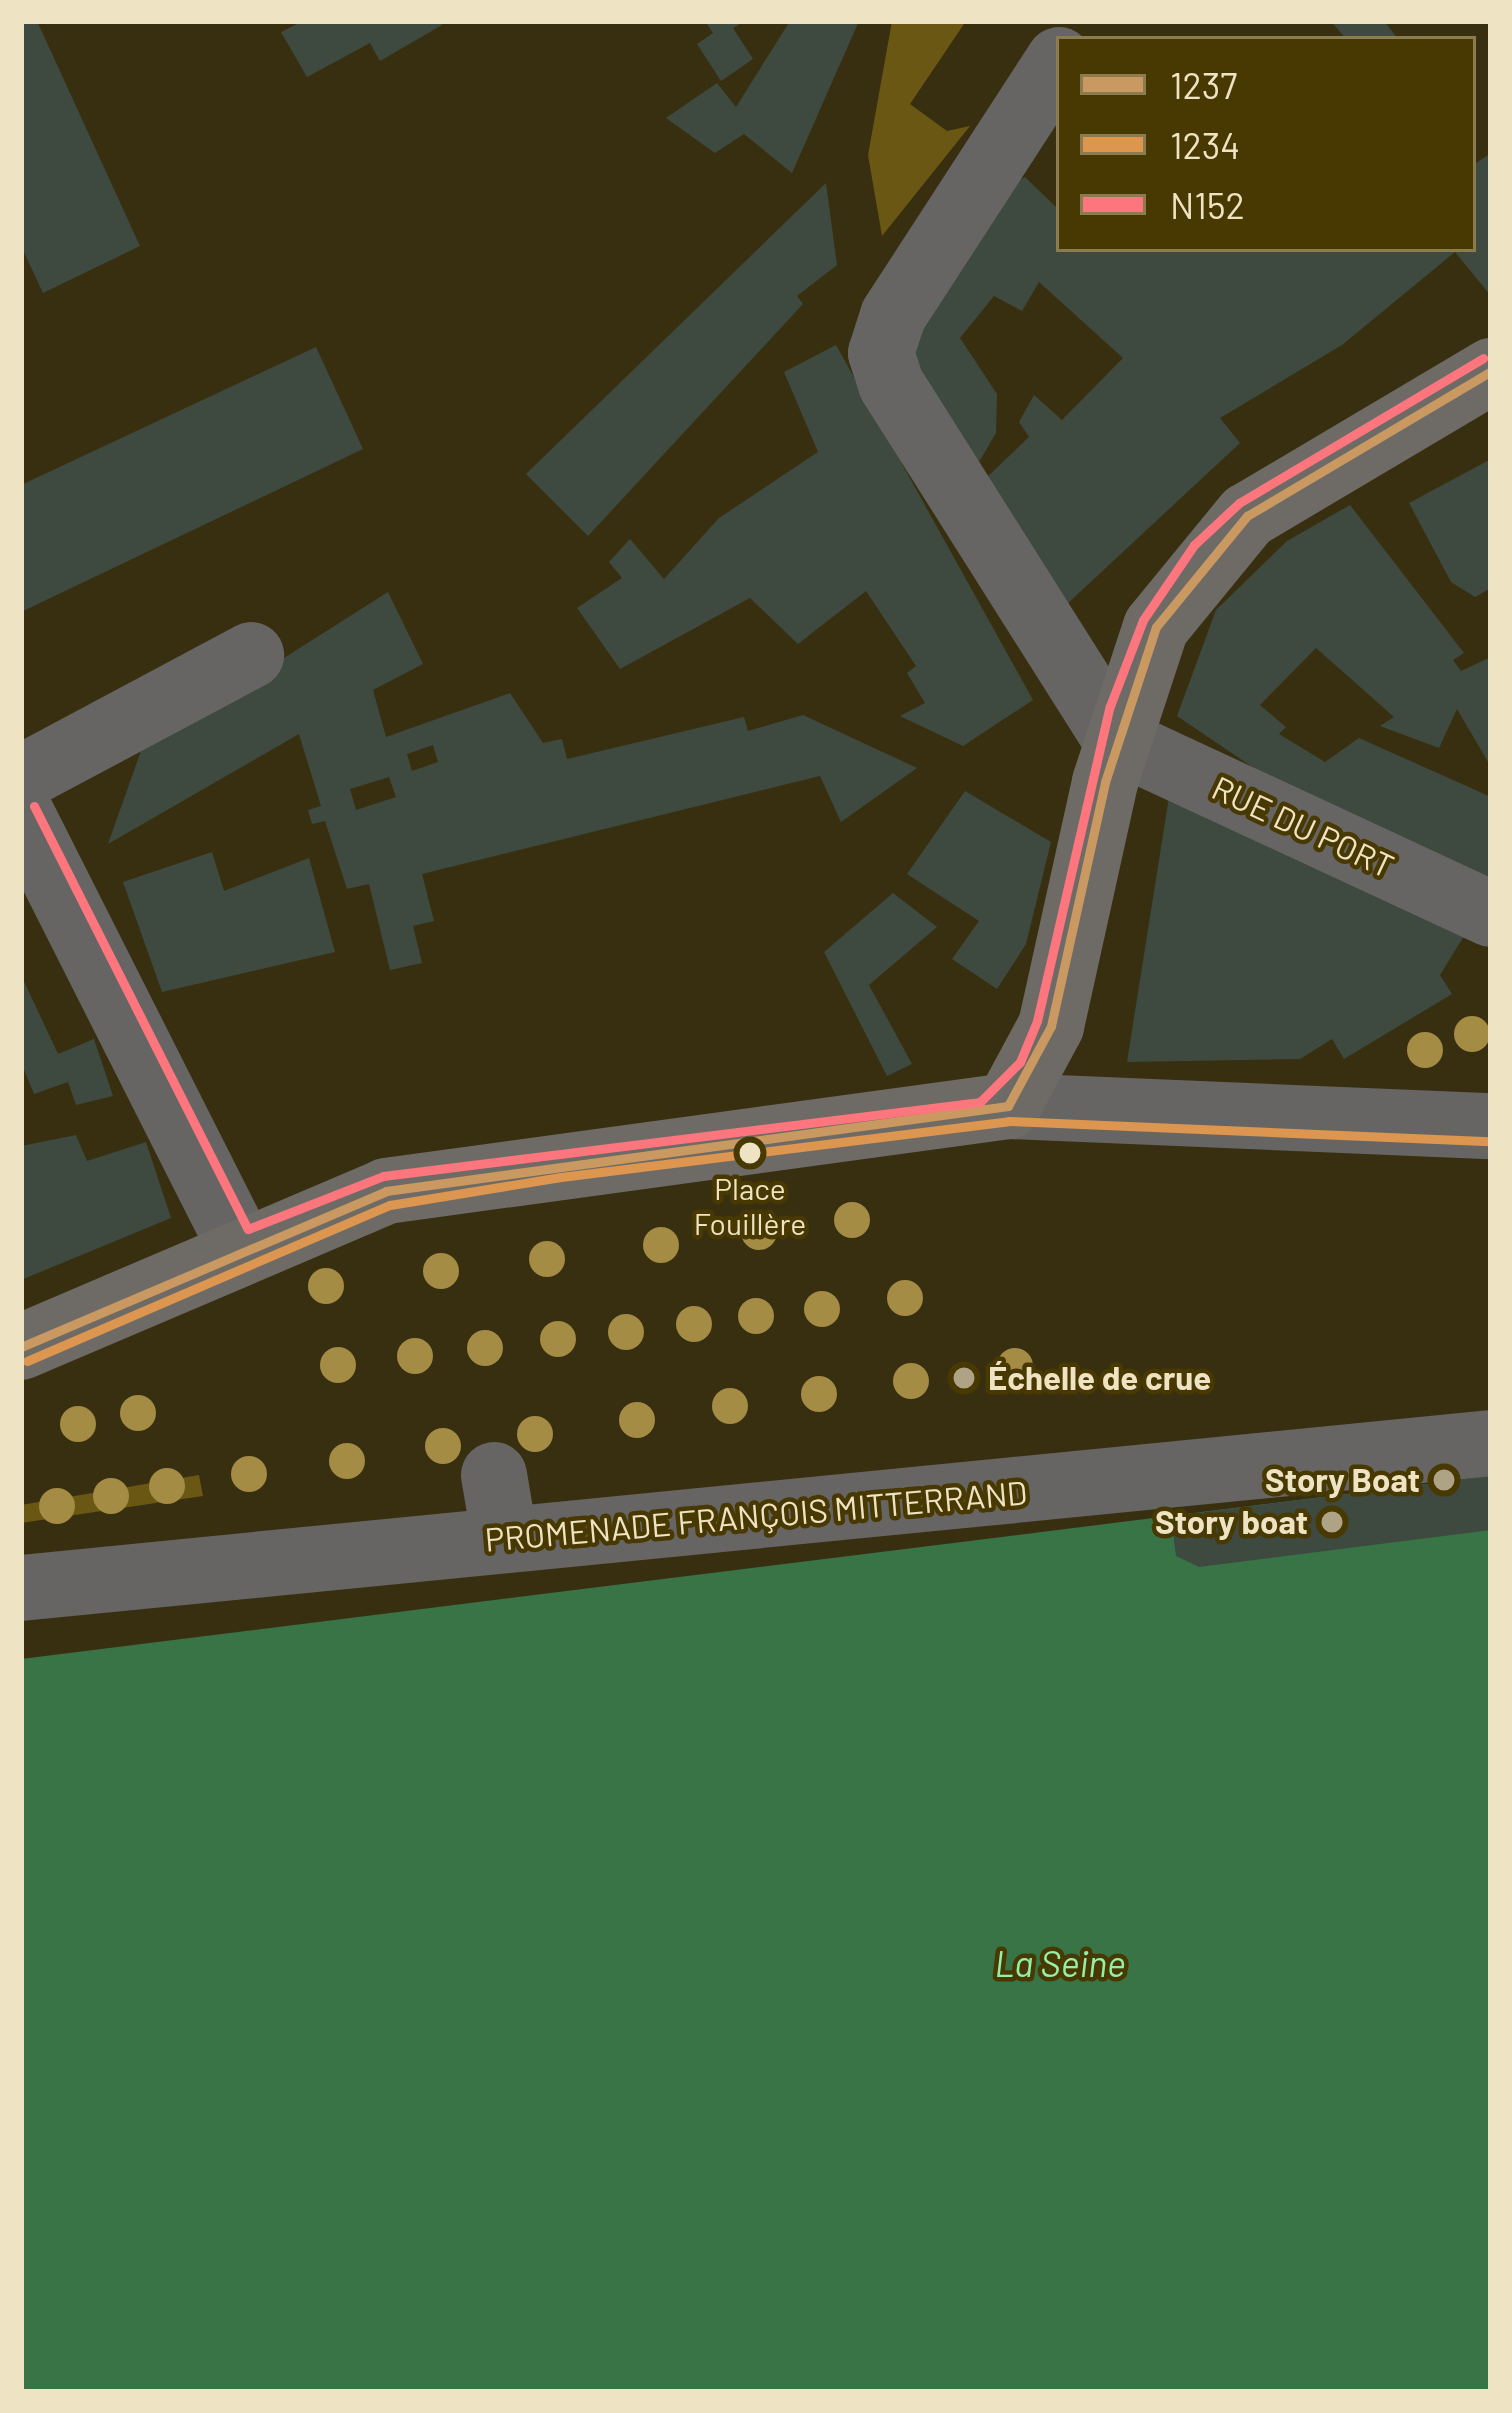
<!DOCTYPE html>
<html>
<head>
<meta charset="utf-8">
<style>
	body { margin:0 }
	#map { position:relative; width:1512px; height:2413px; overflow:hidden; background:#382f11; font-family:Barlow,sans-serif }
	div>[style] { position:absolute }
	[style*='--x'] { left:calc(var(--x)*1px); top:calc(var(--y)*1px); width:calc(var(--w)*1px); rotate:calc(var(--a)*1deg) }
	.green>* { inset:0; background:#6a5714 }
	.water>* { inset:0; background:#397447 }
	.building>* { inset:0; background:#3e4a3f }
	.minor>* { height:66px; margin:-33px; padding:0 33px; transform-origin:33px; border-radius:33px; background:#666563 }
	.major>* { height:66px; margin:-33px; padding:0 33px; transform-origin:33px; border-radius:33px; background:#6e6b66 }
	.bus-1>* { height:9px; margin:-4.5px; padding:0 4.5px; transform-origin:4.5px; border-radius:4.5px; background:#c99961 }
	.bus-2>* { height:9px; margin:-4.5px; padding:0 4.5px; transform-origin:4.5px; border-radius:4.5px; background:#dc9650 }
	.bus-3>* { height:9px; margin:-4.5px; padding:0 4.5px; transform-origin:4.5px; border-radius:4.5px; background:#fd767e }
	.trees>* { width:36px; height:36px; margin:-18px; border-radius:50%; background:#a48c45 }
	.dots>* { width:33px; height:33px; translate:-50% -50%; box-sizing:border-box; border:6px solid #483801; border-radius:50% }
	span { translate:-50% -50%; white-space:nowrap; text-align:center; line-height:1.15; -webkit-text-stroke:9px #483801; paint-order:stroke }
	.bus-label { font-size:30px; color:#eee3c3 }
	.street-label { font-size:33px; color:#eee3c3 }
	.poi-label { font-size:33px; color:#eee3c3; font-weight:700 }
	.left { translate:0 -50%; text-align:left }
	.right { translate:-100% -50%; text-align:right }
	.water-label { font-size:36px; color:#93f0ab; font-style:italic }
	.frame { position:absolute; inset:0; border:24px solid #eee3c3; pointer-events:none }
	.legend { position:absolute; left:1056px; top:36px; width:420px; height:216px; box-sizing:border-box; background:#483801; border:3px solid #8a7c4f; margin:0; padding:15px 21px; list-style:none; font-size:36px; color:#eee3c3 }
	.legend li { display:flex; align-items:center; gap:24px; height:60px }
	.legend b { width:60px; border:3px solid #8a7c4f }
</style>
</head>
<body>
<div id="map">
	<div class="green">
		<i style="clip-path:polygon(892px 21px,966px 21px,910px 104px,947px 131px,970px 126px,882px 236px,868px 155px)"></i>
		<i style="clip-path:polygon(199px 1475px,203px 1496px,21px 1523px,21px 1505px)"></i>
	</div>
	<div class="water">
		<i style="clip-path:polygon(1491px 1476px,1491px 2392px,21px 2392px,21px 1659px)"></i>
	</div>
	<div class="building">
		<i style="clip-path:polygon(21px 21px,37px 21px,140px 246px,43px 293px,21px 246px)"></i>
		<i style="clip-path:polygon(303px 21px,440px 21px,442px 25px,380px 61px,370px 43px,307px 77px,281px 32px)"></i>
		<i style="clip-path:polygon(705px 21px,745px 21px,733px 28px,753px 59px,721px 81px,697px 44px,713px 33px)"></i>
		<i style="clip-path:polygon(790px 21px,859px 21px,792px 173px,744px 134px,715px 153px,666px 118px,717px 83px,736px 107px)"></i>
		<i style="clip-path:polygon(1331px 21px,1384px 21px,1398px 39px,1346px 39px)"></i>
		<i style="clip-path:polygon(1491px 153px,1491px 296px,1455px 252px,1342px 345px,1220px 418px,1240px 443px,1066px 605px,984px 480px,1029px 437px,1019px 422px,1034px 395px,1062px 420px,1123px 358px,1039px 282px,1022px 311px,994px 296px,960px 338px,997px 394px,996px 433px,976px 467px,909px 348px,1010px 185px,1025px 177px,1059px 210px,1059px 249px,1473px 249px,1473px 165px)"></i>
		<i style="clip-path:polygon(826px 183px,837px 265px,797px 296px,803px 304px,588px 536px,526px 474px)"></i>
		<i style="clip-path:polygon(836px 345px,1033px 700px,963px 746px,900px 716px,925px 703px,907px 673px,916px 666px,866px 591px,798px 644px,750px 598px,620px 669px,577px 608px,622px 578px,609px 562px,630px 539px,664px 579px,719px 518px,818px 452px,784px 372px)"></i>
		<i style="clip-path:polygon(316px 347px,363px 449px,21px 612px,21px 485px)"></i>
		<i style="clip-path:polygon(1491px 459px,1491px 588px,1475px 597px,1451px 582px,1409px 503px)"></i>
		<i style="clip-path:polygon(1350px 505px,1464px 653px,1453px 660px,1461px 671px,1491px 657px,1491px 767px,1457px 709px,1439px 748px,1380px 726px,1394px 717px,1316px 648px,1260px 705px,1286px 727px,1279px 734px,1325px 762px,1359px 738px,1491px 797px,1491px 883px,1276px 783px,1177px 716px,1216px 610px,1287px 541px)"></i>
		<i style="clip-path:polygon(evenodd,388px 592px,423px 664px,373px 690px,386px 737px,510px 693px,543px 743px,562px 739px,567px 759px,744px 717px,748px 731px,803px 715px,917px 768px,841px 822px,820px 776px,422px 874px,434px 921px,413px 926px,422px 963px,390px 970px,369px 884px,347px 889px,325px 821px,312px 824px,308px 810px,321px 806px,299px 734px,108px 844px,142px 748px,388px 592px,433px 745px,438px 762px,412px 771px,407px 754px,433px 745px,388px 592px,389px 777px,396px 797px,356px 810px,350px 789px,389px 777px)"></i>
		<i style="clip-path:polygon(965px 791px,1051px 842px,1026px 944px,997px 989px,952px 959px,979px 921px,907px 874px)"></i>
		<i style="clip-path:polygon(1169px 797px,1472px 923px,1440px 975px,1452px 994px,1344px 1059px,1332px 1039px,1300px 1059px,1127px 1062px)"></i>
		<i style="clip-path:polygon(212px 852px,224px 891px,309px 858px,335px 952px,162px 992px,123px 882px)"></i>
		<i style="clip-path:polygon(893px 893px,937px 927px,869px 985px,912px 1064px,887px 1076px,824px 952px)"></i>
		<i style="clip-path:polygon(21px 975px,58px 1054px,94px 1039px,113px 1096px,76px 1105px,68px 1082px,34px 1094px,21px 1062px)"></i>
		<i style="clip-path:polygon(76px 1135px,87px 1161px,146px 1142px,171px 1218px,21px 1280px,21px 1146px)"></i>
		<i style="clip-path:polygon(1491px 1476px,1491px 1530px,1199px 1567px,1176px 1556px,1172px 1525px,1188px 1514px)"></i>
	</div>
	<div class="minor">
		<i style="--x:1059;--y:60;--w:305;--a:123"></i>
		<i style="--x:893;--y:316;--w:39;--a:108"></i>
		<i style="--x:881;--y:353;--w:33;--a:72"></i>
		<i style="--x:891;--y:384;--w:421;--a:57.7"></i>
		<i style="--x:1116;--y:740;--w:413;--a:24.9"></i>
		<i style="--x:21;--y:778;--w:261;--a:-28.1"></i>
		<i style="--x:21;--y:813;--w:487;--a:63.2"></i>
		<i style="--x:1008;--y:1106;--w:483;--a:2.4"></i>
		<i style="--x:494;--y:1475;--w:61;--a:80.5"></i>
		<i style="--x:21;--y:1588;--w:1477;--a:-5.63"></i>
	</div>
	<div class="major">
		<i style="--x:21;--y:1347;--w:397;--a:-23.1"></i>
		<i style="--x:386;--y:1191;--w:628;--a:-7.78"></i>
		<i style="--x:1008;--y:1106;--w:91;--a:-61.7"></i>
		<i style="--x:1051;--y:1026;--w:250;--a:-77.5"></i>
		<i style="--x:1105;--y:782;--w:163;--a:-71.8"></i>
		<i style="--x:1156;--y:627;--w:144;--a:-50.7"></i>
		<i style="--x:1247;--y:516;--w:284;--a:-30.7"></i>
	</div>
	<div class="bus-1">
		<i style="--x:21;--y:1347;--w:397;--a:-23.1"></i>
		<i style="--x:386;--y:1191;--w:628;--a:-7.78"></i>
		<i style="--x:1008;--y:1106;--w:91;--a:-61.7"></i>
		<i style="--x:1051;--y:1026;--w:250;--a:-77.5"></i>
		<i style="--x:1105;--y:782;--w:163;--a:-71.8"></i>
		<i style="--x:1156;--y:627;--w:144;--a:-50.7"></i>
		<i style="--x:1247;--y:516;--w:284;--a:-30.7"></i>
	</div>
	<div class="bus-2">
		<i style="--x:27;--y:1361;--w:395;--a:-23.3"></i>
		<i style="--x:390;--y:1205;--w:173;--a:-9.3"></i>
		<i style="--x:561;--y:1177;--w:451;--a:-7.1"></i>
		<i style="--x:1009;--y:1121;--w:481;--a:2.4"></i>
	</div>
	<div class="bus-3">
		<i style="--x:34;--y:806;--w:474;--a:63.2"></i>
		<i style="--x:248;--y:1229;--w:145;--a:-21.4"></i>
		<i style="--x:383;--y:1176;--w:602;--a:-7.07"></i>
		<i style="--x:980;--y:1102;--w:57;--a:-45"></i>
		<i style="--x:1020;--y:1062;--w:44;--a:-67.5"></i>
		<i style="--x:1037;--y:1021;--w:323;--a:-77"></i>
		<i style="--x:1110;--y:706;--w:92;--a:-69"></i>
		<i style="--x:1143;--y:620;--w:91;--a:-55.8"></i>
		<i style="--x:1194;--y:545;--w:62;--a:-43"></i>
		<i style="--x:1239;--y:503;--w:284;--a:-30.7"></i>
	</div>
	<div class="trees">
		<i style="left:1472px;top:1034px"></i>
		<i style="left:1425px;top:1050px"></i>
		<i style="left:852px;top:1220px"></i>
		<i style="left:759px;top:1232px"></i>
		<i style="left:661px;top:1245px"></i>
		<i style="left:547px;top:1259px"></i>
		<i style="left:441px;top:1271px"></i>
		<i style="left:326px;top:1286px"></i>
		<i style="left:905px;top:1298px"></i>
		<i style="left:822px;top:1309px"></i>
		<i style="left:756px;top:1316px"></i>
		<i style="left:694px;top:1324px"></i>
		<i style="left:626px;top:1332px"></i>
		<i style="left:558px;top:1339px"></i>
		<i style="left:485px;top:1348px"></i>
		<i style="left:415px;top:1356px"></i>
		<i style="left:338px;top:1365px"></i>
		<i style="left:1015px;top:1366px"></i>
		<i style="left:911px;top:1381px"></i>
		<i style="left:819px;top:1394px"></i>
		<i style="left:730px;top:1406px"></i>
		<i style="left:138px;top:1413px"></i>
		<i style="left:637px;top:1420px"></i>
		<i style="left:78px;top:1424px"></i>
		<i style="left:535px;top:1434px"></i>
		<i style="left:443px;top:1446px"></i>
		<i style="left:347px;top:1461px"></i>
		<i style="left:249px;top:1474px"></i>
		<i style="left:167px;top:1486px"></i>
		<i style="left:111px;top:1496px"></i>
		<i style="left:57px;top:1506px"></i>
	</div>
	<div class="dots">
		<i style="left:750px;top:1153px;background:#eee3c3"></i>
		<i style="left:964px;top:1378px;background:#aea485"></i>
		<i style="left:1444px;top:1480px;background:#aea485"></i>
		<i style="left:1332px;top:1522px;background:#aea485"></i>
	</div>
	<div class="bus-label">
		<span style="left:750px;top:1205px">Place<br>Fouillère</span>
	</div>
	<div class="street-label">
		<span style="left:1303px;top:827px;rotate:25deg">RUE DU PORT</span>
		<span style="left:756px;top:1516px;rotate:-5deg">PROMENADE FRANÇOIS MITTERRAND</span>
	</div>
	<div class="poi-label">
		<span class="left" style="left:988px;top:1378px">Échelle de crue</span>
		<span class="right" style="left:1420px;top:1480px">Story Boat</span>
		<span class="right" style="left:1308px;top:1522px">Story boat</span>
	</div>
	<div class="water-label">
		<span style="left:1060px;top:1963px">La Seine</span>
	</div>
	<div class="frame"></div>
	<ul class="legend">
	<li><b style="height:15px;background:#c99961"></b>1237</li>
	<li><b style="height:15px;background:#dc9650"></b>1234</li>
	<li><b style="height:15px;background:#fd767e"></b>N152</li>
	</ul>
</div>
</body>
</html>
